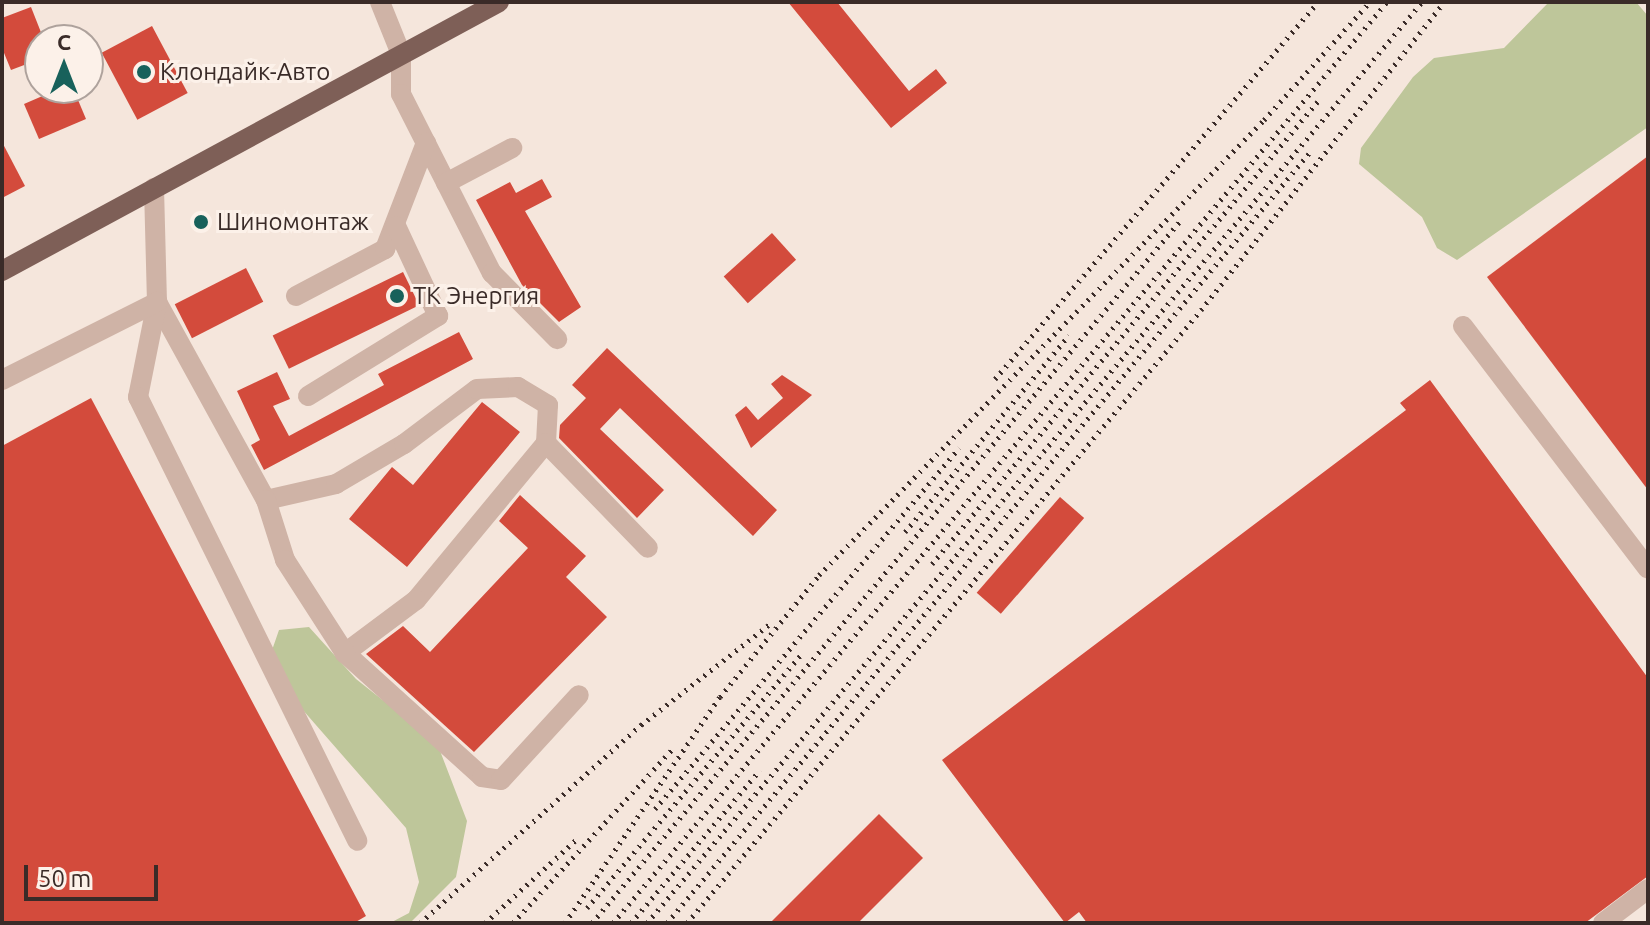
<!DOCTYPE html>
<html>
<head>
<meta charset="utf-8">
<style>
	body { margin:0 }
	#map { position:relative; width:1650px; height:925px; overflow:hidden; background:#f5e6dc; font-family:Ubuntu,sans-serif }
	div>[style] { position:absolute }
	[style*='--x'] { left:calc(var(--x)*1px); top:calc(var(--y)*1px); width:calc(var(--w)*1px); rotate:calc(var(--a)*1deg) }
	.green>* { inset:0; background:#bec69a }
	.building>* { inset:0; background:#d34b3c; transform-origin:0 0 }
	.minor>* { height:20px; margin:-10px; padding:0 10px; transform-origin:10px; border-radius:10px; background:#cfb3a6 }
	.major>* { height:20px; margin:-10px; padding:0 10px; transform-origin:10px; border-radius:10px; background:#7e5f57 }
	.rail>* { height:5px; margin-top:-2.5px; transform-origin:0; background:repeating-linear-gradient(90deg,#3a2b28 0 2px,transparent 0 8px) }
	.dots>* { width:22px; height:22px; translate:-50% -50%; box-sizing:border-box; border:4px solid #fcf1e9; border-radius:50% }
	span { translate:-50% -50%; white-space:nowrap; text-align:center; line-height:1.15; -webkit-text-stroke:6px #fcf1e9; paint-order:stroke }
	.poi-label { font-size:24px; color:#3a2b28 }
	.left { translate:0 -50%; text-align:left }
	.frame { position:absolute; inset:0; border:4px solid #3a2b28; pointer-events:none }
	.north { position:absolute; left:24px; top:24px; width:80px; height:80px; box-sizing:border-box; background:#fcf1e9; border:2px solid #aea29c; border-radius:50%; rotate:0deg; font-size:22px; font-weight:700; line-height:32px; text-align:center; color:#3a2b28 }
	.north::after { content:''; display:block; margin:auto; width:28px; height:36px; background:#18615b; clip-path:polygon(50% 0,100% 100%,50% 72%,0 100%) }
	.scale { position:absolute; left:24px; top:865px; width:134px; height:36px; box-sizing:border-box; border:4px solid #3a2b28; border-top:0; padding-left:10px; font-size:24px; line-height:28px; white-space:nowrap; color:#3a2b28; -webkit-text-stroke:6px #fcf1e9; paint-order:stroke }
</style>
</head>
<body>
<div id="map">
	<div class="green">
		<i style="clip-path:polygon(1549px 2px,1636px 2px,1648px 16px,1648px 127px,1457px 260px,1437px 248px,1422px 217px,1359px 164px,1361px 148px,1413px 77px,1434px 58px,1504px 48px)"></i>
		<i style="clip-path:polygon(309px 627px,356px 679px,437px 743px,467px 821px,456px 877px,410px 923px,390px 923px,409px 913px,419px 882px,406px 828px,288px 693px,270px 656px,279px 630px)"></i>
	</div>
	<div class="building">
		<i style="clip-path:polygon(788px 2px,837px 2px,909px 91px,936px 69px,947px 83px,891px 128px)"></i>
		<i style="clip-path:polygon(31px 7px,44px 40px,40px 59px,11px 70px,2px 48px,2px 18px)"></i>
		<i style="left:152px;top:26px;width:76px;height:57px;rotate:62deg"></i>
		<i style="clip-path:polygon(61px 88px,73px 88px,86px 119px,39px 139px,24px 104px)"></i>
		<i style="clip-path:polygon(2px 142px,25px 186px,2px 198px)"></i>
		<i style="clip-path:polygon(1648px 156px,1648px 490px,1487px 277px)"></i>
		<i style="clip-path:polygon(542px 179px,552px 197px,525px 211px,581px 307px,559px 322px,522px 285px,476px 200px,510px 182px,516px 193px)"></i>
		<i style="left:772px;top:233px;width:36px;height:65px;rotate:48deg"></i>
		<i style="left:246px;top:268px;width:38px;height:80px;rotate:63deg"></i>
		<i style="left:403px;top:272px;width:37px;height:145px;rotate:64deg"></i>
		<i style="clip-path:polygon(459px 332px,473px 359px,264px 470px,251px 445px,260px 440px,237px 391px,277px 372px,290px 399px,273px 406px,289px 436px,384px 385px,378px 374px)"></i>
		<i style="clip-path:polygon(607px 348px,777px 510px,753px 536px,620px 408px,600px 429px,664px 490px,637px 518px,559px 438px,560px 425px,586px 398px,572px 385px)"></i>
		<i style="clip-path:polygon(782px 375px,812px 395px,751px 448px,735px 415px,746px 406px,758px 420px,783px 398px,771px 384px)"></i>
		<i style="clip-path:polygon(1430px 380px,1648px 678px,1648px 876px,1585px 923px,1087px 923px,1079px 912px,1065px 923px,942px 760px,1406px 410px,1400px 403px)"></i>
		<i style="clip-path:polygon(91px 398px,366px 916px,354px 923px,2px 923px,2px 446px)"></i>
		<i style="clip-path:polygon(482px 402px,520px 432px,407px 567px,349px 519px,392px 467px,413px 485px)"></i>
		<i style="clip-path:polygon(520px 495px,586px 556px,566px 577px,607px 617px,474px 752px,366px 654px,403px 626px,430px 652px,528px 548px,499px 521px)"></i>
		<i style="left:1060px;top:497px;width:32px;height:127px;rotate:41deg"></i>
		<i style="clip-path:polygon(879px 814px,923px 858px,858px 923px,770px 923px)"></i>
	</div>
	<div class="minor">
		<i style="--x:380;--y:2;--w:56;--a:68"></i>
		<i style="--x:401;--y:54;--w:40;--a:90"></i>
		<i style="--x:401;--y:94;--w:201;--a:63.1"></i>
		<i style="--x:492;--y:273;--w:93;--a:45.4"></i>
		<i style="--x:446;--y:183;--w:75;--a:-27.9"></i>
		<i style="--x:154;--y:188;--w:114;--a:88.5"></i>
		<i style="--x:157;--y:302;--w:226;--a:61.2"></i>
		<i style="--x:266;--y:500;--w:72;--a:-12.9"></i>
		<i style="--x:336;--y:484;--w:79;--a:-30.5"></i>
		<i style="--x:404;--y:444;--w:91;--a:-37"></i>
		<i style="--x:477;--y:389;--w:41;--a:-2.8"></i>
		<i style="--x:518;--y:387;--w:35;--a:31"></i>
		<i style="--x:548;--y:405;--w:38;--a:93"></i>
		<i style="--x:546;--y:443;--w:204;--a:129.6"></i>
		<i style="--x:416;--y:600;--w:89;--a:143.3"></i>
		<i style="--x:345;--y:653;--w:185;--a:42.1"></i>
		<i style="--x:482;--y:777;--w:19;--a:9"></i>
		<i style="--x:501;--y:780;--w:115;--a:-47.5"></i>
		<i style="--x:296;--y:296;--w:101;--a:-27.8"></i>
		<i style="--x:385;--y:249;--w:114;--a:-68.9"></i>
		<i style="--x:157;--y:302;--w:97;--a:101.3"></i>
		<i style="--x:138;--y:397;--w:495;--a:63.7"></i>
		<i style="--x:1463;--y:326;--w:305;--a:52.7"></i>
		<i style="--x:2;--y:380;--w:174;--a:-26.7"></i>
		<i style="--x:308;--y:396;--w:153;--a:-31.6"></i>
		<i style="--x:438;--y:316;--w:99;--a:-115"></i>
		<i style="--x:546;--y:443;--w:146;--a:45.8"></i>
		<i style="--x:266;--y:500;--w:63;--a:72.4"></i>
		<i style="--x:285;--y:560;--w:111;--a:57.2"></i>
		<i style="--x:1603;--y:923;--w:56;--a:-37.1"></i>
	</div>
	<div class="major">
		<i style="--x:2;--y:271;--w:565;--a:-28.42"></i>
	</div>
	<div class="rail">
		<i style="--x:995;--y:379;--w:496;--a:-49.4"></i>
		<i style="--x:905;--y:532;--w:256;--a:-50.2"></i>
		<i style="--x:932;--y:564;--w:604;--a:-50.17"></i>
		<i style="--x:655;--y:809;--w:472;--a:-49.9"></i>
		<i style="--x:587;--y:908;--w:333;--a:-49.8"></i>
		<i style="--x:420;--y:923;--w:297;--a:-41.9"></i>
		<i style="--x:641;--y:725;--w:164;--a:-38.1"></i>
		<i style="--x:485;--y:923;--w:125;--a:-42.4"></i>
		<i style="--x:513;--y:923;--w:239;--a:-47.5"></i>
		<i style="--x:565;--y:923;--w:274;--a:-55.6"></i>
		<i style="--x:720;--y:697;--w:157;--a:-50.9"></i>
		<i style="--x:819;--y:575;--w:636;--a:-45.64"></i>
		<i style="--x:1264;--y:120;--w:159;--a:-48.1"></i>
		<i style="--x:592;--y:923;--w:916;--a:-50.05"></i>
		<i style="--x:613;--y:923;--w:1203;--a:-49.96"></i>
		<i style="--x:631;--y:923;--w:200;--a:-49.9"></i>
		<i style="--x:647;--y:923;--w:1204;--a:-49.92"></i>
		<i style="--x:667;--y:923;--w:1004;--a:-50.17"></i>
		<i style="--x:687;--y:923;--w:800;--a:-50.02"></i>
		<i style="--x:1201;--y:310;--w:392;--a:-51.7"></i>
	</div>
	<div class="dots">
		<i style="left:144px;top:72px;background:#18615b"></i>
		<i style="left:201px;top:222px;background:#18615b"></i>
		<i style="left:397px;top:296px;background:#18615b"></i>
	</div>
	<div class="poi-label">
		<span class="left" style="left:160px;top:72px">Клондайк-Авто</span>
		<span class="left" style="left:217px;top:222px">Шиномонтаж</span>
		<span class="left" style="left:413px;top:296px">ТК Энергия</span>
	</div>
	<div class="frame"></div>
	<div class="north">С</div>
	<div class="scale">50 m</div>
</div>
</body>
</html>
